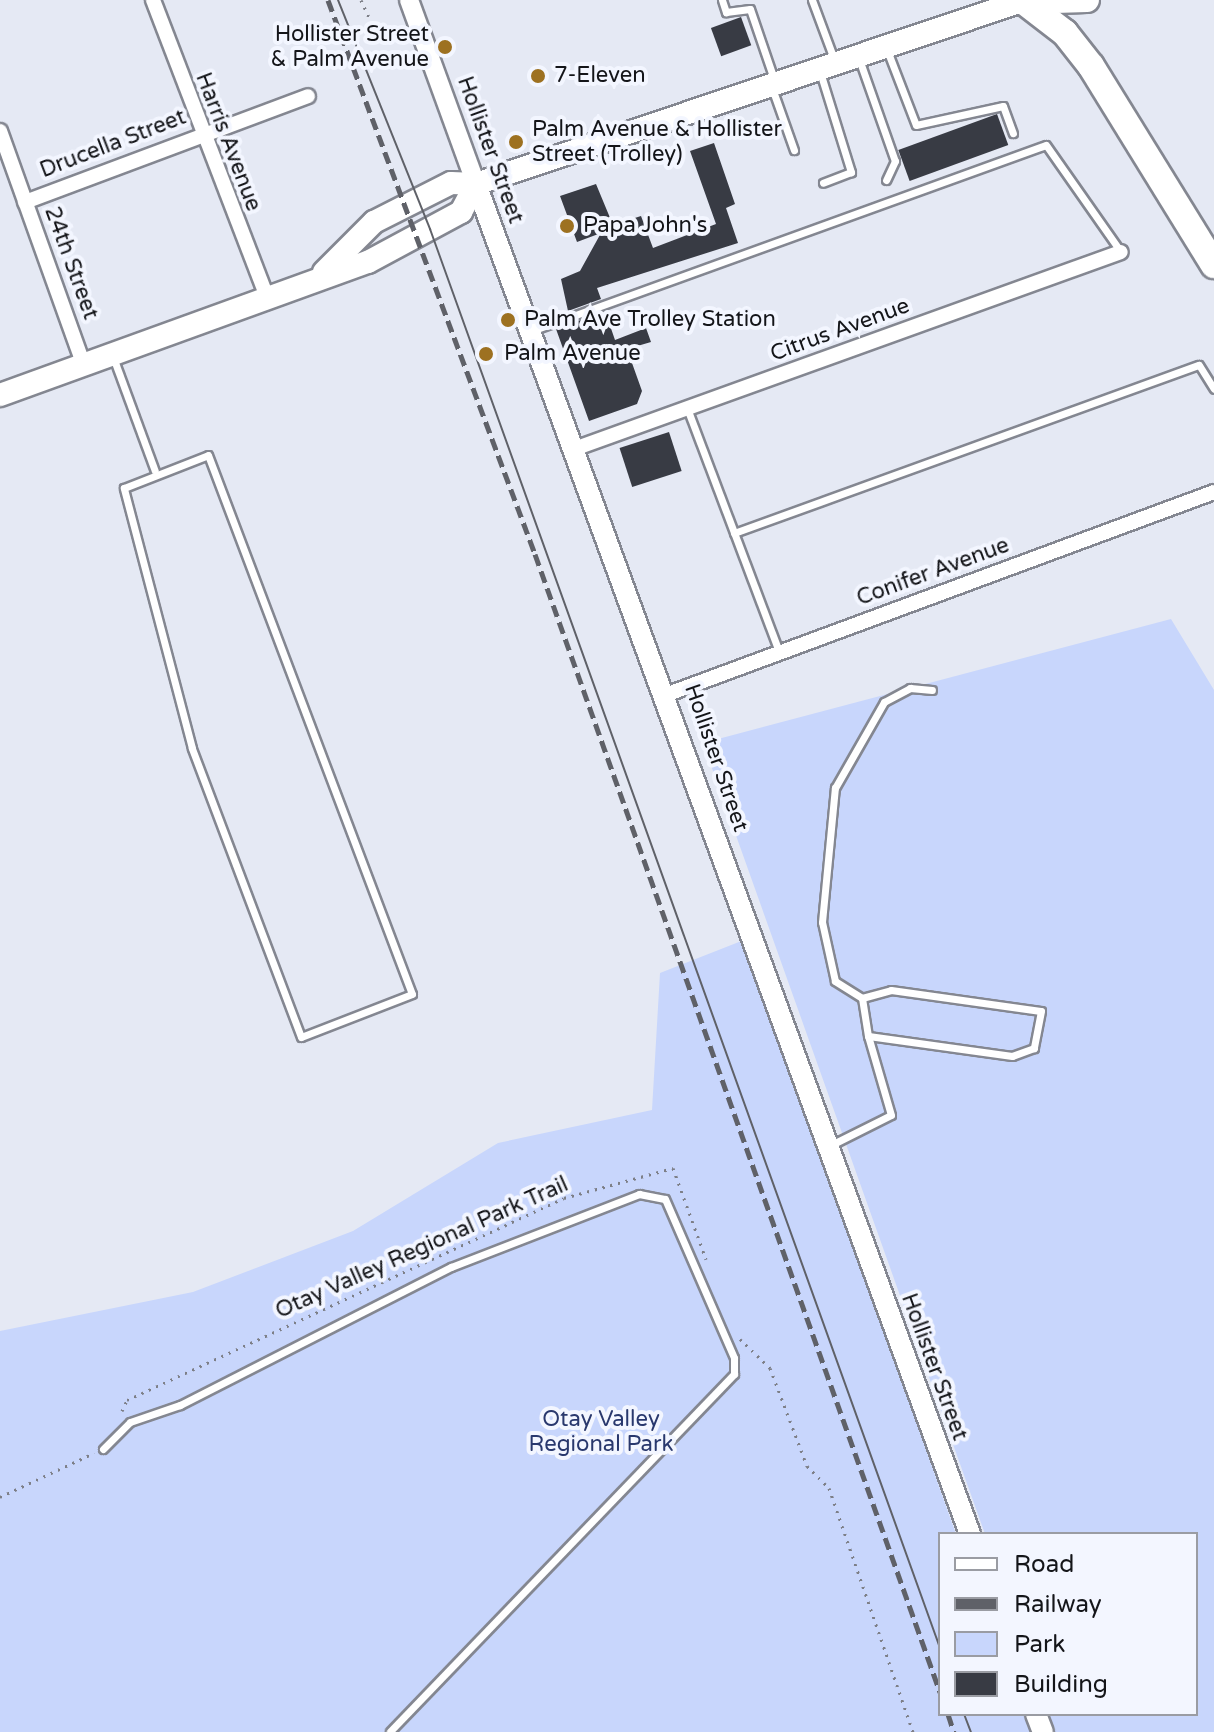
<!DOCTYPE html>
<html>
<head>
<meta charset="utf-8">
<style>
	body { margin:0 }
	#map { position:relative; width:1214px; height:1732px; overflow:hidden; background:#e5e9f4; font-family:"Varela Round",sans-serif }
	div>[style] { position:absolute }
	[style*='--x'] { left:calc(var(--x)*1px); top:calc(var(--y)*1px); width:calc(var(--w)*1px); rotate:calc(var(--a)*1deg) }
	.green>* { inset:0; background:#c8d6fc }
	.building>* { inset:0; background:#383b44; transform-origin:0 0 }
	.path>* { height:3px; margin-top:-1.5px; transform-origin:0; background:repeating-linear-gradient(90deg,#7d7f87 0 2px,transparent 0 8px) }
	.roads { filter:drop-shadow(2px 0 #848791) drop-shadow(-2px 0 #848791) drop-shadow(0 2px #848791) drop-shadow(0 -2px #848791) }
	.service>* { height:7px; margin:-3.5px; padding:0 3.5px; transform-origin:3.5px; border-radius:3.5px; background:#fff }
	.minor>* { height:14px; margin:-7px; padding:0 7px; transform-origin:7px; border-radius:7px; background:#fff }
	.tertiary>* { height:18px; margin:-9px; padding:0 9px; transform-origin:9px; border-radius:9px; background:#fff }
	.secondary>* { height:20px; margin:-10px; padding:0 10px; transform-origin:10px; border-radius:10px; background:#fff }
	.primary>* { height:22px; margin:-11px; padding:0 11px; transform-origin:11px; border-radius:11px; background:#fff }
	.trunk>* { height:24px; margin:-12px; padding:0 12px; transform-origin:12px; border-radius:12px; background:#fff }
	.motorway>* { height:26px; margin:-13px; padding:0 13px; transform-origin:13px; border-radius:13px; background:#fff }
	.tram>* { height:2px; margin:-1px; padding:0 1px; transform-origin:1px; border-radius:1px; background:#5f6168 }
	.rail>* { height:5px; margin-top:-2.5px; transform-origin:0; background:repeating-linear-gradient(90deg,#5f6168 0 12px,transparent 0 18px) }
	.dots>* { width:22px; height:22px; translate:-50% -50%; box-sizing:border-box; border:4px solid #f3f6ff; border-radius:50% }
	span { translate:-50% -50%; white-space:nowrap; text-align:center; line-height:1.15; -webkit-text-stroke:8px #f3f6ff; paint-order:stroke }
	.poi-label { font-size:22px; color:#141519 }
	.right { translate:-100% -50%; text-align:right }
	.left { translate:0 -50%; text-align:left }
	.street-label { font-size:22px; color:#141519 }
	.park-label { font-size:22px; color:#29386d }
	.legend { position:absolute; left:938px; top:1532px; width:260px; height:184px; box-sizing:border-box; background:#f3f6ff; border:2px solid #9a9ca3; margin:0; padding:10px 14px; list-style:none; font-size:24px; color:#141519 }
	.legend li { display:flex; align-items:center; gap:16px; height:40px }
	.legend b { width:40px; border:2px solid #9a9ca3 }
</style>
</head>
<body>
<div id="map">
	<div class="green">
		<i style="clip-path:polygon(1171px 619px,1214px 690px,1214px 1732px,0 1732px,0 1331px,193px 1292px,353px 1231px,498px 1143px,652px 1110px,660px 973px,744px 940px,956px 1534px,940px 1534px,940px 1714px,1196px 1714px,1196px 1534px,985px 1534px,703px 743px)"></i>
	</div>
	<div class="building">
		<i style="left:741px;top:17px;width:30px;height:32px;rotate:70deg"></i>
		<i style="left:997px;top:114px;width:33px;height:105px;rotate:70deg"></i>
		<i style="clip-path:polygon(714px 143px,735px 204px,726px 208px,738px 243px,597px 288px,601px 299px,568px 311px,561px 279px,580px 271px,601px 233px,577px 242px,560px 196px,596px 184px,613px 225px,641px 216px,653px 248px,716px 224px,690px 151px)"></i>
		<i style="clip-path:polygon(605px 311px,615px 340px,646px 328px,651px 342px,627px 349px,642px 391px,637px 404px,589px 421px,556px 329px)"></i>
		<i style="left:669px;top:432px;width:41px;height:52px;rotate:72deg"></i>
	</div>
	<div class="path">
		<i style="--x:361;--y:0;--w:45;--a:65.1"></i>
		<i style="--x:740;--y:1339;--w:42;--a:44"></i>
		<i style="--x:770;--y:1368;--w:105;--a:69.3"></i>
		<i style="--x:807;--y:1466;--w:31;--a:45"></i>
		<i style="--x:829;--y:1488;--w:258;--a:71"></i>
		<i style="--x:122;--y:1411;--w:12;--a:-66"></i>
		<i style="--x:127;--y:1400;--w:481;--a:-24.8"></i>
		<i style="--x:564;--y:1198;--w:113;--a:-15.4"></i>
		<i style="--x:673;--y:1168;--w:97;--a:70.1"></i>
		<i style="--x:0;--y:1497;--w:104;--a:-25.1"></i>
	</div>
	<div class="roads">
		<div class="service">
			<i style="--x:722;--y:0;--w:13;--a:72"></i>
			<i style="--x:726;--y:12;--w:24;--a:-7"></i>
			<i style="--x:750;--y:9;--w:74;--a:71.1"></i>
			<i style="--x:812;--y:0;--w:66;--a:69.6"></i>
			<i style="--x:887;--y:50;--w:80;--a:68.9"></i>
			<i style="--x:916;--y:125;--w:89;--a:-12.3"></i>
			<i style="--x:1003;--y:106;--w:29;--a:70"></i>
			<i style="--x:859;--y:59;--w:108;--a:70.6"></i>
			<i style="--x:895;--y:161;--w:21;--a:115"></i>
			<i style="--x:820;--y:72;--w:105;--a:72.8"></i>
			<i style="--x:851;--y:172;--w:30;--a:159"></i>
			<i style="--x:772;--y:88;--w:66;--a:70.5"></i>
			<i style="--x:534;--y:330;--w:544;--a:-19.87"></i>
			<i style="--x:1046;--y:145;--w:131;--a:55"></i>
			<i style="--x:113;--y:357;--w:121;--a:69.8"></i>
			<i style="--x:687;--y:408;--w:261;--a:69.3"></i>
			<i style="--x:208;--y:455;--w:576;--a:69.27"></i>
			<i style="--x:412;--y:994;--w:119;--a:158.8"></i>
			<i style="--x:301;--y:1037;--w:309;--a:-110.7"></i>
			<i style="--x:192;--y:748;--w:269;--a:-104.7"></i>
			<i style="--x:124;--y:488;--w:90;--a:-21.4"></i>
			<i style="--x:734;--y:533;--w:494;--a:-19.9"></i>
			<i style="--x:1199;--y:365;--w:28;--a:58"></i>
			<i style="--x:862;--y:998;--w:32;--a:-148"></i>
			<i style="--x:835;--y:981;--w:60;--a:-102.4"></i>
			<i style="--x:822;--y:922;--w:135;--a:-84.5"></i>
			<i style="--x:835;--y:788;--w:99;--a:-60.3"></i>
			<i style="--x:884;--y:702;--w:30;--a:-28"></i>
			<i style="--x:910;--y:688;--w:22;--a:5"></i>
			<i style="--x:829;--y:1146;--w:69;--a:-26.6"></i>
			<i style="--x:891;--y:1115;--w:82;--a:-106.2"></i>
			<i style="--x:868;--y:1036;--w:38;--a:-99"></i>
			<i style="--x:862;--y:998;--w:30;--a:-15"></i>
			<i style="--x:891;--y:990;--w:151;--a:8"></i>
			<i style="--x:1041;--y:1011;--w:38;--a:101"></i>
			<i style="--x:1034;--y:1048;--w:23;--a:160"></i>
			<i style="--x:1012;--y:1056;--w:145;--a:-172.1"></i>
			<i style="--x:103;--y:1449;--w:38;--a:-45"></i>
			<i style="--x:130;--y:1422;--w:53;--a:-18.8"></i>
			<i style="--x:180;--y:1405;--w:304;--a:-27"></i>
			<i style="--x:451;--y:1267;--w:202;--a:-21.2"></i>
			<i style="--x:639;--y:1194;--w:26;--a:11"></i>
			<i style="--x:665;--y:1199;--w:173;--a:66.5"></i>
			<i style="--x:734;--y:1358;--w:16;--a:90"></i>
			<i style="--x:734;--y:1374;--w:496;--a:133.9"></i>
		</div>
		<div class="minor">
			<i style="--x:153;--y:0;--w:318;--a:69"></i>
			<i style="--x:0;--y:131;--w:249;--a:70.3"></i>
			<i style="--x:25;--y:202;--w:302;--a:-20.5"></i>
			<i style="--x:574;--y:449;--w:581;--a:-19.81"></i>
			<i style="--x:668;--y:694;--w:582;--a:-20.3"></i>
		</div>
		<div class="tertiary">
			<i style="--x:409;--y:0;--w:196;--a:70"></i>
		</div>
		<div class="secondary">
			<i style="--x:476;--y:184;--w:1438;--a:69.9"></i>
			<i style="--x:1036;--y:1714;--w:19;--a:69"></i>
		</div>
		<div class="primary">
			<i style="--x:324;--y:272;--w:71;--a:-45"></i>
			<i style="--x:374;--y:222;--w:86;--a:-26.9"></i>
			<i style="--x:451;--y:183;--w:25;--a:2"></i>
			<i style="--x:476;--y:184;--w:579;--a:-18.53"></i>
			<i style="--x:0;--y:395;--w:391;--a:-19.9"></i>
			<i style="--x:368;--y:262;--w:106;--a:-28.3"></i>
			<i style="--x:461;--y:212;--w:32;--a:-62"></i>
		</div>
		<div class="trunk">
			<i style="--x:1022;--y:2;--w:65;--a:-1.8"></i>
		</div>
		<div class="motorway">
			<i style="--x:1022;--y:0;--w:54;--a:37.5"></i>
			<i style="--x:1065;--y:33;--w:42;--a:51.8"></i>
			<i style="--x:1091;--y:66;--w:234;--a:58.3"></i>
		</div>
	</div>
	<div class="tram">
		<i style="--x:338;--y:0;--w:247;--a:68.1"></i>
		<i style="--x:430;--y:229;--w:1508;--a:70.23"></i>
		<i style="--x:964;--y:1714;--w:19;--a:69"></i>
	</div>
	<div class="rail">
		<i style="--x:328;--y:0;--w:591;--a:69.51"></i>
		<i style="--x:535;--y:554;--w:1208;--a:70.41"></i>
		<i style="--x:948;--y:1714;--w:19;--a:72"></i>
	</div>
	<div class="dots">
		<i style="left:445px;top:47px;background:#9d7121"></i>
		<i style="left:538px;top:76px;background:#9d7121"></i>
		<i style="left:516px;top:142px;background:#9d7121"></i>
		<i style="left:567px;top:226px;background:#9d7121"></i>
		<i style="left:508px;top:320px;background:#9d7121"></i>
		<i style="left:486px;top:354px;background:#9d7121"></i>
	</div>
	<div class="poi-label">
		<span class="right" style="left:429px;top:47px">Hollister Street<br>&amp; Palm Avenue</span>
		<span class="left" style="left:554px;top:76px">7-Eleven</span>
		<span class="left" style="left:532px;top:142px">Palm Avenue &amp; Hollister<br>Street (Trolley)</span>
		<span class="left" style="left:583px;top:226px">Papa John's</span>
		<span class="left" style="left:524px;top:320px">Palm Ave Trolley Station</span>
		<span class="left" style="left:504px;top:354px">Palm Avenue</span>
	</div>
	<div class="street-label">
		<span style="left:228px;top:142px;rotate:69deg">Harris Avenue</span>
		<span style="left:113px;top:144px;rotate:-21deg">Drucella Street</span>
		<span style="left:490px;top:150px;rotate:70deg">Hollister Street</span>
		<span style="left:71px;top:263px;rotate:70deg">24th Street</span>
		<span style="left:840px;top:330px;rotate:-20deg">Citrus Avenue</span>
		<span style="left:933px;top:572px;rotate:-20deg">Conifer Avenue</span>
		<span style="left:716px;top:758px;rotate:71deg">Hollister Street</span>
		<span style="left:422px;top:1248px;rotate:-24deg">Otay Valley Regional Park Trail</span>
		<span style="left:934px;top:1367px;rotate:70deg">Hollister Street</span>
	</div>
	<div class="park-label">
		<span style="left:601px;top:1432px">Otay Valley<br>Regional Park</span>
	</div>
	<ul class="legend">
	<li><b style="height:10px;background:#fff"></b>Road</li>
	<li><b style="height:10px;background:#5f6168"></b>Railway</li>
	<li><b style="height:22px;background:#c8d6fc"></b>Park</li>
	<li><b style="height:22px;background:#383b44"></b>Building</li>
	</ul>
</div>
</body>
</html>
